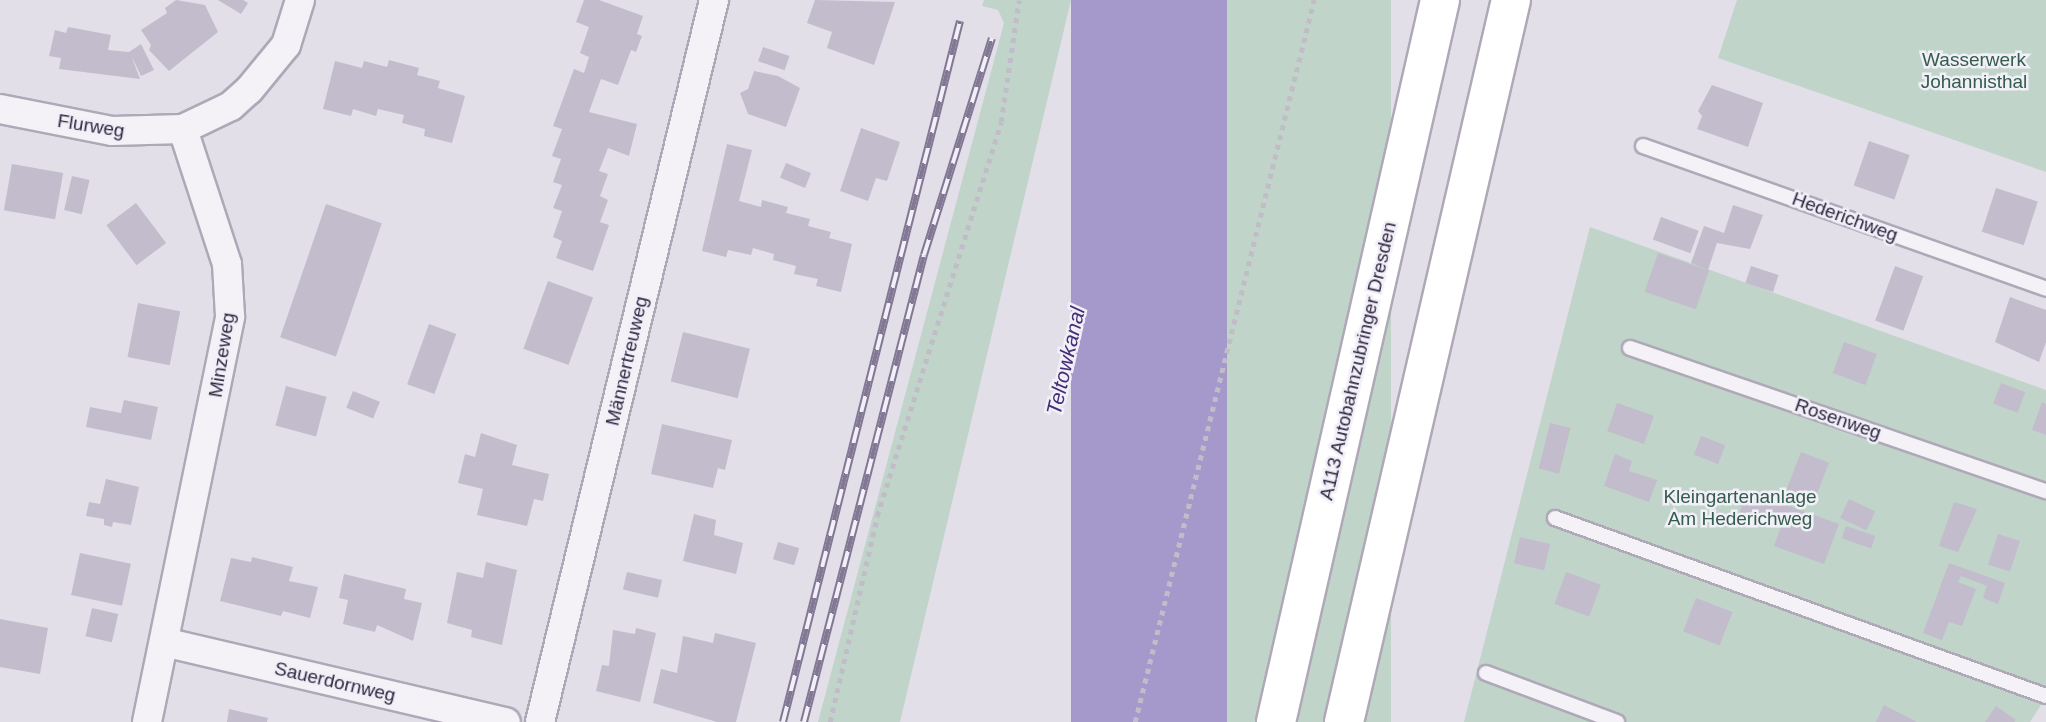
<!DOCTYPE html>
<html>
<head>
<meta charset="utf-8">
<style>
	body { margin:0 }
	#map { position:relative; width:2046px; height:722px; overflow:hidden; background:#e3dfe9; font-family:Arial,sans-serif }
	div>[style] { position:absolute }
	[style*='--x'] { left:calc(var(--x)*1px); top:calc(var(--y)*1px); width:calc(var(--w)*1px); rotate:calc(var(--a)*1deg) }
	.green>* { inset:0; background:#c0d4c9; transform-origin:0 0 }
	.water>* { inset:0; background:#a598cb; transform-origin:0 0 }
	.building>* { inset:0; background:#c2bccc; transform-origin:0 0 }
	.path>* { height:4.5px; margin-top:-2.25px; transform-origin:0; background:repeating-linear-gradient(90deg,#c1bdc8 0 5px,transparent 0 10px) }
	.roads { filter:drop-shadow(2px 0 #aea8b7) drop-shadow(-2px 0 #aea8b7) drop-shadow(0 2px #aea8b7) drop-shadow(0 -2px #aea8b7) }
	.service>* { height:14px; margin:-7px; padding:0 7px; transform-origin:7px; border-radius:7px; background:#f4f2f7 }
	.minor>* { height:28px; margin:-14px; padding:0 14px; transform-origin:14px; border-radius:14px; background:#f4f2f7 }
	.motorway>* { height:38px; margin:-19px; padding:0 19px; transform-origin:19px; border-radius:19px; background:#fff }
	.rail>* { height:8px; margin-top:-4px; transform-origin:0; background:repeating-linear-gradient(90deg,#f1eff7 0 16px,#827894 0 32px); box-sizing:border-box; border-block:2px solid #827894 }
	span { translate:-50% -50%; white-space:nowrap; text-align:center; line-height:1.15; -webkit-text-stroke:5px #f1eff7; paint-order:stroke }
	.park-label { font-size:19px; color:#345e4b }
	.street-label { font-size:19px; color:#312741 }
	.water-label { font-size:21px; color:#442f77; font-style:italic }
</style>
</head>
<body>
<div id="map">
	<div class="green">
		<i style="clip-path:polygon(984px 0,1071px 0,900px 722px,818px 722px,1004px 23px,998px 10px,982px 6px)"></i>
		<i style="left:1227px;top:0;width:164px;height:741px"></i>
		<i style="clip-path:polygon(1737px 0,2046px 0,2046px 172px,1718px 58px)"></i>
		<i style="clip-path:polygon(1590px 227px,2046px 390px,2046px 697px,2030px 722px,1464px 722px)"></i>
	</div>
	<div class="water">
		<i style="left:1071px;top:0;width:156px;height:742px"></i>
	</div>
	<div class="building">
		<i style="clip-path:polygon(176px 0,205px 5px,218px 32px,169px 71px,149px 50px,151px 45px,141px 30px,167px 13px,165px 8px)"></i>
		<i style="clip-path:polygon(218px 0,243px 0,248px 3px,241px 14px)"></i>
		<i style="clip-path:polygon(584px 0,599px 0,643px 16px,637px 34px,642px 36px,636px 52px,631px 50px,618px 85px,601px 79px,589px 112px,637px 124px,629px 156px,608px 148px,599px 171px,608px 174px,600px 196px,608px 200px,600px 222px,609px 225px,593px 271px,556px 258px,562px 241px,553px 237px,562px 211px,553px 208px,562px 185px,553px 182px,561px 159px,552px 156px,562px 129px,553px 126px,574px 69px,584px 73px,589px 57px,580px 53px,589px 27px,576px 22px)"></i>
		<i style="clip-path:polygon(815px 0,895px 2px,874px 65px,827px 48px,832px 32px,807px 23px)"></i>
		<i style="clip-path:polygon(68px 27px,111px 35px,108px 50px,129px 52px,141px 44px,154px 70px,141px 76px,131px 55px,140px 79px,59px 69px,61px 58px,49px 56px,55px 30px,66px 33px)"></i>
		<i style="left:763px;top:47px;width:28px;height:15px;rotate:19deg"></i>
		<i style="clip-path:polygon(389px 60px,419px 68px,417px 75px,440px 81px,438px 88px,465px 96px,452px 143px,424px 136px,425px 129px,402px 123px,404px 115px,378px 109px,376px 116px,353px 109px,351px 116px,323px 109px,335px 61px,362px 68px,364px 61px,387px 67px)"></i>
		<i style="clip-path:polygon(754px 71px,778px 76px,800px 88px,786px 127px,748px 114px,740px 93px,748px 89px)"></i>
		<i style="clip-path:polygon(1712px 85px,1763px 103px,1748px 147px,1697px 129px,1702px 116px,1698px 111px)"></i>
		<i style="clip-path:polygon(861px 128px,900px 142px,887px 181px,876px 178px,868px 201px,840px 191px)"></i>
		<i style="left:1869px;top:141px;width:43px;height:47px;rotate:19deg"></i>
		<i style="clip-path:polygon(727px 144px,752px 150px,739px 201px,761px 207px,762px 200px,788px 207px,786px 213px,810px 219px,808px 226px,831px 232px,829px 238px,852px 244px,841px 292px,816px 286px,818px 279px,794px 274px,796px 266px,773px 260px,774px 254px,753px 248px,751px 255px,728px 250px,726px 257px,702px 251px)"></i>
		<i style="left:786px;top:163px;width:27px;height:16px;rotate:22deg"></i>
		<i style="left:12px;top:164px;width:52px;height:47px;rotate:10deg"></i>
		<i style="left:72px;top:176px;width:18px;height:35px;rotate:13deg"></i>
		<i style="left:1996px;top:188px;width:44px;height:46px;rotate:18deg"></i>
		<i style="left:136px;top:203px;width:50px;height:37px;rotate:53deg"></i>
		<i style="left:326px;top:204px;width:59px;height:141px;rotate:19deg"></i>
		<i style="clip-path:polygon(1733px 205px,1763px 215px,1750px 249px,1717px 243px,1708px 270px,1691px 263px,1704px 226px,1724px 233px)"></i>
		<i style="left:1661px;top:217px;width:40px;height:24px;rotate:20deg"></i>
		<i style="left:1658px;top:253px;width:54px;height:41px;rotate:19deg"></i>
		<i style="left:1751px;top:266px;width:29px;height:18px;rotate:18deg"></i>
		<i style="left:1895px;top:266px;width:30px;height:58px;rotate:20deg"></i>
		<i style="left:548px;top:281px;width:48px;height:72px;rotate:20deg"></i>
		<i style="clip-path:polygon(2010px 297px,2046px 310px,2046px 342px,2039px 362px,1995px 342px)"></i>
		<i style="left:138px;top:303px;width:43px;height:55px;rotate:11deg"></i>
		<i style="left:429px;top:324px;width:29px;height:64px;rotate:20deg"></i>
		<i style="left:683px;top:332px;width:69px;height:51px;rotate:14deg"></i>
		<i style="left:1844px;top:342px;width:35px;height:33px;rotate:20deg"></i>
		<i style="left:2001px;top:383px;width:26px;height:22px;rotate:21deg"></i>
		<i style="left:286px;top:386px;width:42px;height:41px;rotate:15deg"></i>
		<i style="left:353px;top:391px;width:29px;height:18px;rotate:22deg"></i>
		<i style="clip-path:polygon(124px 400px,158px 407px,151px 440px,86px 427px,90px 407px,121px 413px)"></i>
		<i style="clip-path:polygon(2042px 402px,2046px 404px,2046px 435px,2032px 430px)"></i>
		<i style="left:1617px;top:403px;width:39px;height:30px;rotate:19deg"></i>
		<i style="left:1550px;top:423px;width:21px;height:47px;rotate:14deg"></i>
		<i style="clip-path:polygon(662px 424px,732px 440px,725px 470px,718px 468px,713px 488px,651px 474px)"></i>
		<i style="clip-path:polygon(481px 433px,517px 445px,512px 465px,549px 474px,543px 501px,534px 499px,527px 526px,477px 515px,483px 489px,458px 483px,465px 454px,475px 457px)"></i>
		<i style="left:1701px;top:436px;width:26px;height:20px;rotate:21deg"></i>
		<i style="left:1801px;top:452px;width:30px;height:40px;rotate:21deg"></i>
		<i style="clip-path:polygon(1615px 454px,1632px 461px,1629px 471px,1657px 480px,1649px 502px,1604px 486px)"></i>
		<i style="clip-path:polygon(106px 479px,139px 487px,131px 525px,113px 522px,112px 527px,104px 525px,104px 519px,86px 516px,89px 502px,100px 504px)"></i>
		<i style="clip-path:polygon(1747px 491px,1839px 524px,1824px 564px,1774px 546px,1783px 521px,1778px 525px,1766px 521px,1764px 528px,1737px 520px)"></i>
		<i style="left:1849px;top:499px;width:29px;height:21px;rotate:25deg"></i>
		<i style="clip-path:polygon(1954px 502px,1977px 509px,1958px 552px,1939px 546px)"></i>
		<i style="clip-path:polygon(694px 514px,716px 520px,714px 535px,743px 543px,736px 574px,683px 561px)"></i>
		<i style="left:1846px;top:526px;width:31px;height:13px;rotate:19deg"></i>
		<i style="left:1998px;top:534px;width:23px;height:32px;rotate:18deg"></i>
		<i style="left:1520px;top:537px;width:31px;height:27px;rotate:13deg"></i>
		<i style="left:778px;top:542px;width:22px;height:18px;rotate:16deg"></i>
		<i style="left:80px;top:553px;width:52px;height:43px;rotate:12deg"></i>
		<i style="clip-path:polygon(252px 557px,293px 567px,289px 581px,318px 587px,310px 618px,283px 611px,281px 616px,220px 601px,231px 558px,251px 562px)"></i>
		<i style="clip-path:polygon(486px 562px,517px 570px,502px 645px,471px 637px,472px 630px,447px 623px,457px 572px,483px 578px)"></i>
		<i style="clip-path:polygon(1949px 563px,2005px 583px,1998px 604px,1983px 598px,1987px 586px,1961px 576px,1958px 582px,1976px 589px,1962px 626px,1949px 622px,1942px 640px,1923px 633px)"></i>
		<i style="left:627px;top:572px;width:36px;height:18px;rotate:13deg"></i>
		<i style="left:1566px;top:572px;width:37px;height:34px;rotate:20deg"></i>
		<i style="clip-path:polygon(344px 574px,406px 589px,404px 599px,422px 603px,413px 641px,377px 625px,375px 632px,343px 624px,348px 600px,339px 598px)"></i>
		<i style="left:1696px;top:598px;width:39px;height:36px;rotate:21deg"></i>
		<i style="left:92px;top:608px;width:27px;height:29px;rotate:13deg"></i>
		<i style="clip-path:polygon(0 619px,48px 628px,40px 674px,0 667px)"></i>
		<i style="clip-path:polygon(636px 628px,656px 633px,640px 702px,596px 691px,602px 665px,609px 666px,613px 630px,635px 634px)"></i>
		<i style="clip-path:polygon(715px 633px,756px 643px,736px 722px,717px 722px,653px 703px,661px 669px,677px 673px,683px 636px,713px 643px)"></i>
		<i style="clip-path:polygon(1884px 705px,1917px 722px,1876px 722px)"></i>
		<i style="clip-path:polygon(1996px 706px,2016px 720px,2014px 722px,1985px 722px)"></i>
		<i style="clip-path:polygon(229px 709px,268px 718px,267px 722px,227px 722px)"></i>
	</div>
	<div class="path">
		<i style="--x:830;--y:722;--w:211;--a:-77.1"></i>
		<i style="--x:877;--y:516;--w:413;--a:-72.5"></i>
		<i style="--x:1001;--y:122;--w:123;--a:-81.6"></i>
		<i style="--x:1135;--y:722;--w:744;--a:-76.08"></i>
	</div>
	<div class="roads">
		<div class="service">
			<i style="--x:1643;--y:146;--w:428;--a:19.5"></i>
			<i style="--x:1630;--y:348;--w:440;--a:19"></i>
			<i style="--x:1555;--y:518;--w:522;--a:19.93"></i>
			<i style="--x:1486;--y:673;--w:140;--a:20.5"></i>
		</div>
		<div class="minor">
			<i style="--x:0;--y:109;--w:114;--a:11.1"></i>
			<i style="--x:112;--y:131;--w:71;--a:-1.6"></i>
			<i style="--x:183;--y:129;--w:53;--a:-25.6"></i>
			<i style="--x:231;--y:106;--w:24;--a:-42"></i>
			<i style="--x:249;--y:90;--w:58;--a:-50.6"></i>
			<i style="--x:286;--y:45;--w:47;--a:-72.7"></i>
			<i style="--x:164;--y:642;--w:351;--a:13.2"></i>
			<i style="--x:147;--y:722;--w:414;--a:-78.4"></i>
			<i style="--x:230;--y:316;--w:52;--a:-93.3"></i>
			<i style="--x:227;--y:264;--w:142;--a:-108.1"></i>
			<i style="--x:540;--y:722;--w:743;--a:-76.45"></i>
		</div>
		<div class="motorway">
			<i style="--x:1276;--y:722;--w:740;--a:-77.2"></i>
			<i style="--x:1344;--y:722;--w:741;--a:-76.98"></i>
		</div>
	</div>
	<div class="rail">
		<i style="--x:783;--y:722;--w:723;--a:-75.83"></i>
		<i style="--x:804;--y:722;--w:482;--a:-75.6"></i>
		<i style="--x:924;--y:255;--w:227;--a:-72.6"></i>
	</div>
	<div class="park-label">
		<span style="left:1974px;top:71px">Wasserwerk<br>Johannisthal</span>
		<span style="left:1740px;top:508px">Kleingartenanlage<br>Am Hederichweg</span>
	</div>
	<div class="street-label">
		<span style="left:91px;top:126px;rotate:9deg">Flurweg</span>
		<span style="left:1845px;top:217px;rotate:20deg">Hederichweg</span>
		<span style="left:222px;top:355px;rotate:-81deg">Minzeweg</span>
		<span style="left:627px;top:361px;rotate:-77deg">Männertreuweg</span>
		<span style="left:1358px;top:361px;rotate:-77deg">A113 Autobahnzubringer Dresden</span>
		<span style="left:1838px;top:419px;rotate:19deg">Rosenweg</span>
		<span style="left:335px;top:682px;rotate:13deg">Sauerdornweg</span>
	</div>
	<div class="water-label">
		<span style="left:1066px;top:361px;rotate:-77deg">Teltowkanal</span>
	</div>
</div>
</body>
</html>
